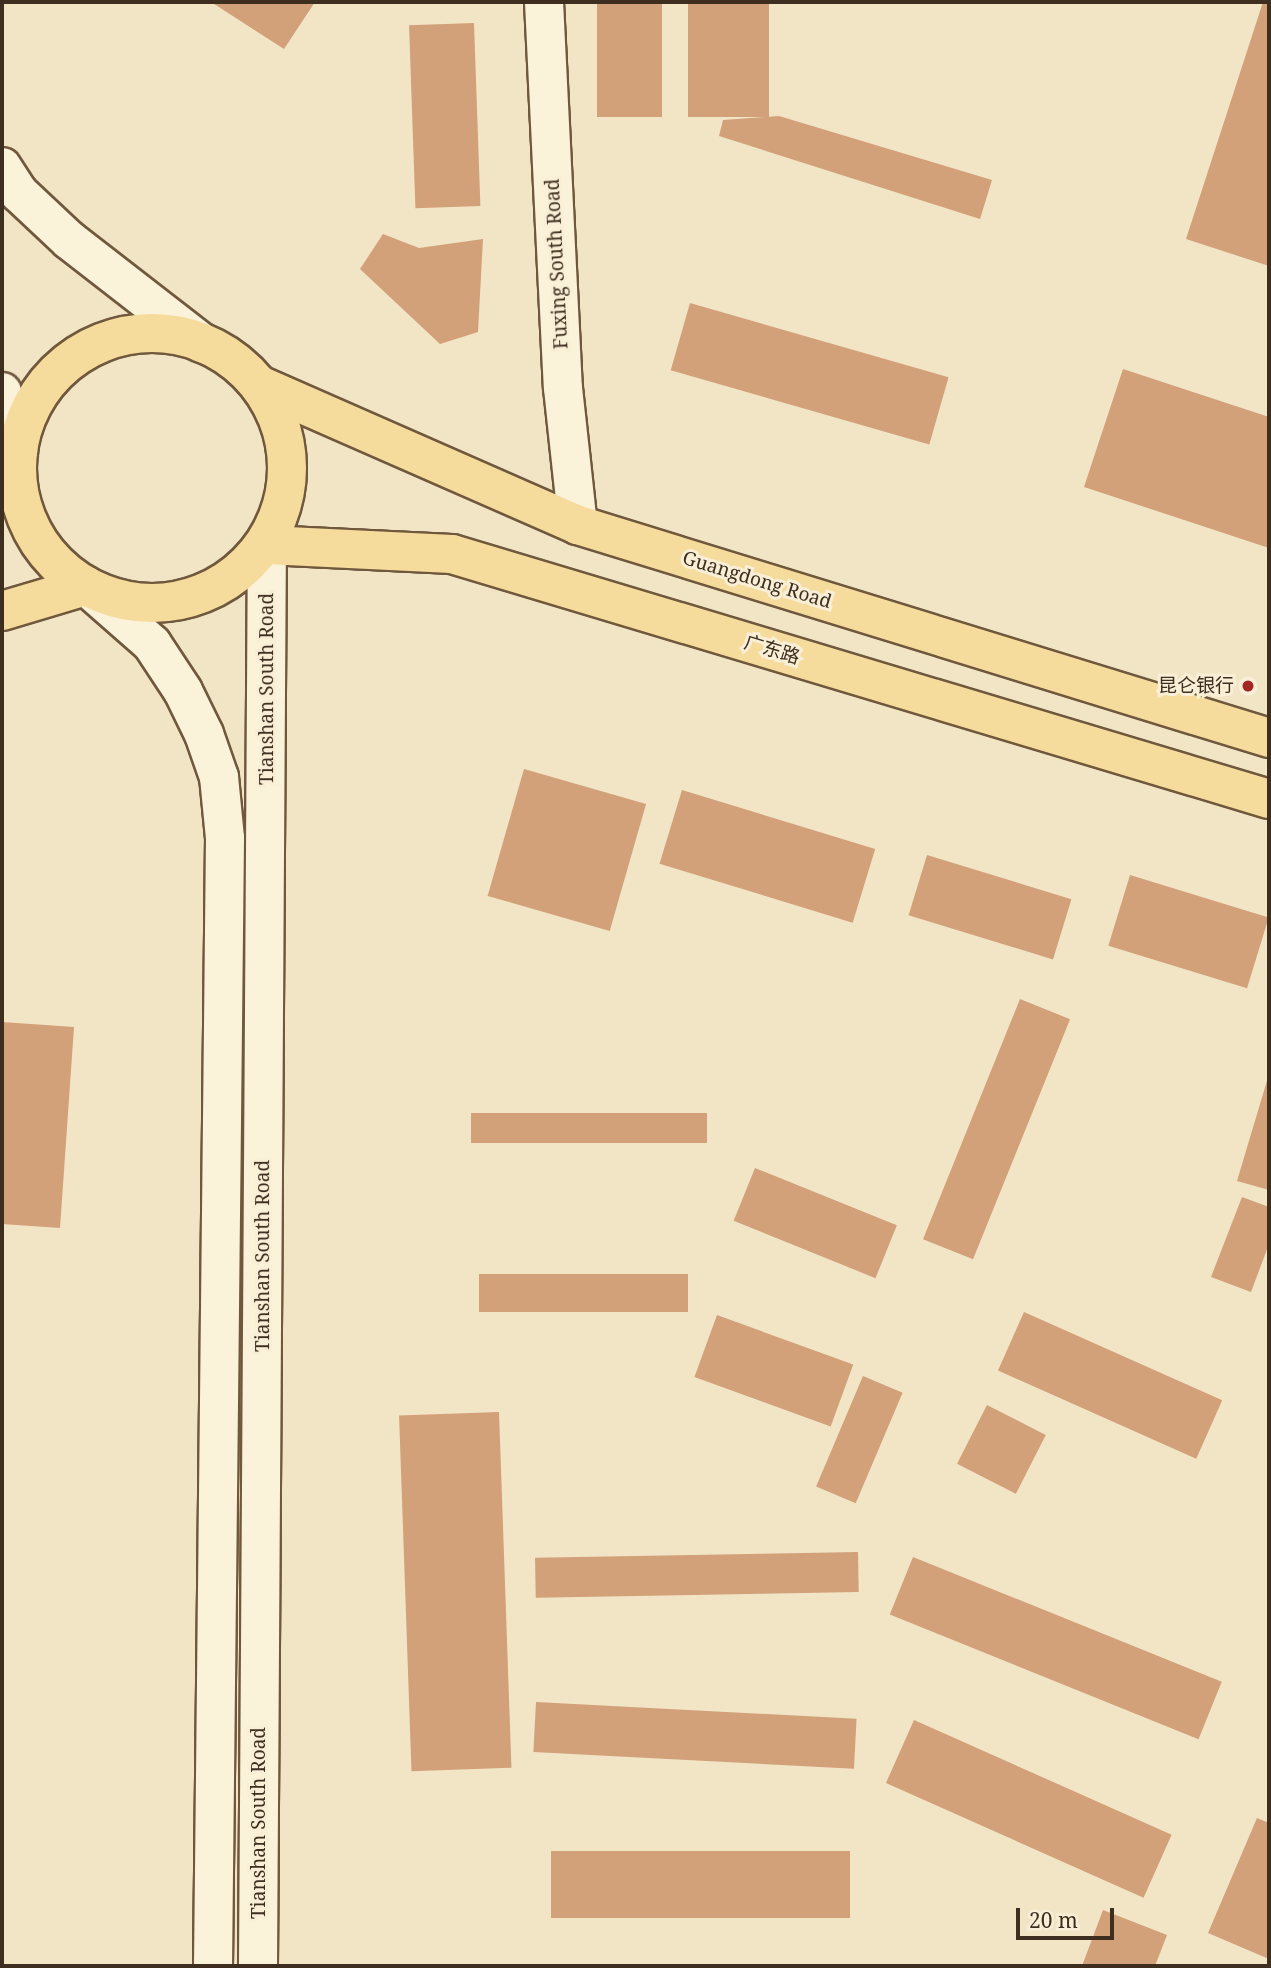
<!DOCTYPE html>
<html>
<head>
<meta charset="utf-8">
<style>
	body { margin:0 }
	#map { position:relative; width:1271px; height:1968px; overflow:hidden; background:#f1e5c6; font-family:"Noto Serif","Noto Sans SC",serif }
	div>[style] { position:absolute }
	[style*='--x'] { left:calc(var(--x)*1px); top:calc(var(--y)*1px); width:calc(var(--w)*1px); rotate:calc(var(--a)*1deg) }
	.building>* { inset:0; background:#d2a079; transform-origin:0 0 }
	.roads { filter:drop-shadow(2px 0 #70583d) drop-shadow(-2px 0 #70583d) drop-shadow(0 2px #70583d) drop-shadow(0 -2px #70583d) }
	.secondary>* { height:38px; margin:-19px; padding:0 19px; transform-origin:19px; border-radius:19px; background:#fbf2da }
	.primary>* { height:38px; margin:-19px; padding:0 19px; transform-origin:19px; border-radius:19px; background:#f6dc9c }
	.primary>.ring { margin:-19px; padding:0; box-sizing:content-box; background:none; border:38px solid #f6dc9c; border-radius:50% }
	.dots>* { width:19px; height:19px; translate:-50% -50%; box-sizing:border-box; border:4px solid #f8efd6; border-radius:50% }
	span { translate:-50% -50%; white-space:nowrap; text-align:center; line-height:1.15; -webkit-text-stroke:6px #f8efd6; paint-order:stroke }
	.street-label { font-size:19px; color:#3e2e1f }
	.poi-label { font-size:19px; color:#3e2e1f }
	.right { translate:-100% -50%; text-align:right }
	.frame { position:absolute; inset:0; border:4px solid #3e2e1f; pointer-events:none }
	.scale { position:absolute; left:1016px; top:1908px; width:98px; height:32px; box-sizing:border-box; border:4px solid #3e2e1f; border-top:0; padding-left:9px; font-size:21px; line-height:24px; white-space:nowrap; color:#3e2e1f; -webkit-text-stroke:5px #f8efd6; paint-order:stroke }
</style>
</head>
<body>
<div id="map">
	<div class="building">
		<i style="clip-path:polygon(211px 2px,315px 2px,284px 49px)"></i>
		<i style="left:597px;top:2px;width:65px;height:115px"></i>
		<i style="left:688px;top:2px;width:81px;height:115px"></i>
		<i style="clip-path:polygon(1263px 2px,1269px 2px,1269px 266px,1186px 239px)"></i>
		<i style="left:474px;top:23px;width:183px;height:65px;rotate:88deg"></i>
		<i style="clip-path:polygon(779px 116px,992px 180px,980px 219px,719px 136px,723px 120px)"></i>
		<i style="clip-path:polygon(383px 234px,419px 248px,483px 239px,478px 332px,440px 344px,360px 269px)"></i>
		<i style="left:690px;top:303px;width:269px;height:70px;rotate:16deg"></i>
		<i style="clip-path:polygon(1123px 369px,1269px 417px,1269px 548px,1084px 487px)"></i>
		<i style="left:524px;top:769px;width:127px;height:132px;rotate:16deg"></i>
		<i style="left:682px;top:790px;width:202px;height:77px;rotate:17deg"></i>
		<i style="left:927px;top:855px;width:151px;height:63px;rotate:17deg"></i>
		<i style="left:1130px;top:875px;width:145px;height:74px;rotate:17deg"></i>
		<i style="left:1020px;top:999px;width:54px;height:259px;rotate:22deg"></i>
		<i style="clip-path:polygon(2px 1022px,74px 1027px,60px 1228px,2px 1224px)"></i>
		<i style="clip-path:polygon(1269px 1074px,1269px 1190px,1237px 1181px)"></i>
		<i style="left:707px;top:1113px;width:30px;height:236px;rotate:90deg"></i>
		<i style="left:755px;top:1168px;width:153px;height:57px;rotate:22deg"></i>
		<i style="clip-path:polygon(1242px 1197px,1269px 1207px,1269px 1244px,1251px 1292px,1211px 1277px)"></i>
		<i style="left:688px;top:1274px;width:38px;height:209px;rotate:90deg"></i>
		<i style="left:1024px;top:1312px;width:217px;height:64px;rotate:24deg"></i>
		<i style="left:717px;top:1315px;width:145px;height:66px;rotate:20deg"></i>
		<i style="left:863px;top:1376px;width:43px;height:120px;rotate:23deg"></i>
		<i style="left:987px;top:1405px;width:66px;height:66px;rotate:27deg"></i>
		<i style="left:499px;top:1412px;width:356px;height:100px;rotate:88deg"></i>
		<i style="left:858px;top:1552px;width:40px;height:323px;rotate:89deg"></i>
		<i style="left:913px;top:1557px;width:333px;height:62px;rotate:22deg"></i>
		<i style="left:536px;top:1702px;width:321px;height:50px;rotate:3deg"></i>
		<i style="left:914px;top:1720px;width:282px;height:69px;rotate:24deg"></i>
		<i style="clip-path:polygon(1257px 1818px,1269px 1823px,1269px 1959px,1208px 1933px)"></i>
		<i style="left:551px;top:1851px;width:299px;height:67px"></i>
		<i style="clip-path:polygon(1103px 1910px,1167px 1935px,1155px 1966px,1082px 1966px)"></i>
	</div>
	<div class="roads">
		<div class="secondary">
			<i style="--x:544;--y:2;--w:386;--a:87.2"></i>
			<i style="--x:563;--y:388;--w:138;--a:83.8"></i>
			<i style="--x:2;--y:167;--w:31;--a:57"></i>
			<i style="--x:19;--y:193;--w:69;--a:43.2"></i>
			<i style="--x:69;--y:240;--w:168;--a:37.8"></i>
			<i style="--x:2;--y:392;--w:62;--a:75.1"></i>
			<i style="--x:86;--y:586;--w:88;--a:41.3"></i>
			<i style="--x:152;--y:644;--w:56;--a:56.6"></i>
			<i style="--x:183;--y:691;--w:48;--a:64"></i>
			<i style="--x:204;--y:734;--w:46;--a:70.8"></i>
			<i style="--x:219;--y:777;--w:61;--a:84.4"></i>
			<i style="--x:225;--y:838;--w:1128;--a:90.61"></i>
			<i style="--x:258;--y:1966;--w:1421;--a:-89.64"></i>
		</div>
		<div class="primary">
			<i class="ring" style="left:17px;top:333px;width:232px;height:232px"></i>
			<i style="--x:259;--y:385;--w:348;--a:23.7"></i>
			<i style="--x:578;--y:525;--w:723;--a:17.13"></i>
			<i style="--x:267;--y:545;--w:185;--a:2.8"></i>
			<i style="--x:452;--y:554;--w:853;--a:16.69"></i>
			<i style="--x:2;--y:611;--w:88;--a:-16.6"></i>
		</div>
	</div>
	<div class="dots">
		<i style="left:1248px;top:686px;background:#a22725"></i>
	</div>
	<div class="street-label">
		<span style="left:557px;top:264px;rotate:-93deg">Fuxing South Road</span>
		<span style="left:757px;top:580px;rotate:17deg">Guangdong Road</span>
		<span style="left:772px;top:650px;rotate:17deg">广东路</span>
		<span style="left:267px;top:689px;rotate:-90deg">Tianshan South Road</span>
		<span style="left:263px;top:1256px;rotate:-90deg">Tianshan South Road</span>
		<span style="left:259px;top:1823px;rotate:-90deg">Tianshan South Road</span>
	</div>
	<div class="poi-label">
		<span class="right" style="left:1234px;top:686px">昆仑银行</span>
	</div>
	<div class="frame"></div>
	<div class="scale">20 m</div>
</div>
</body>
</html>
